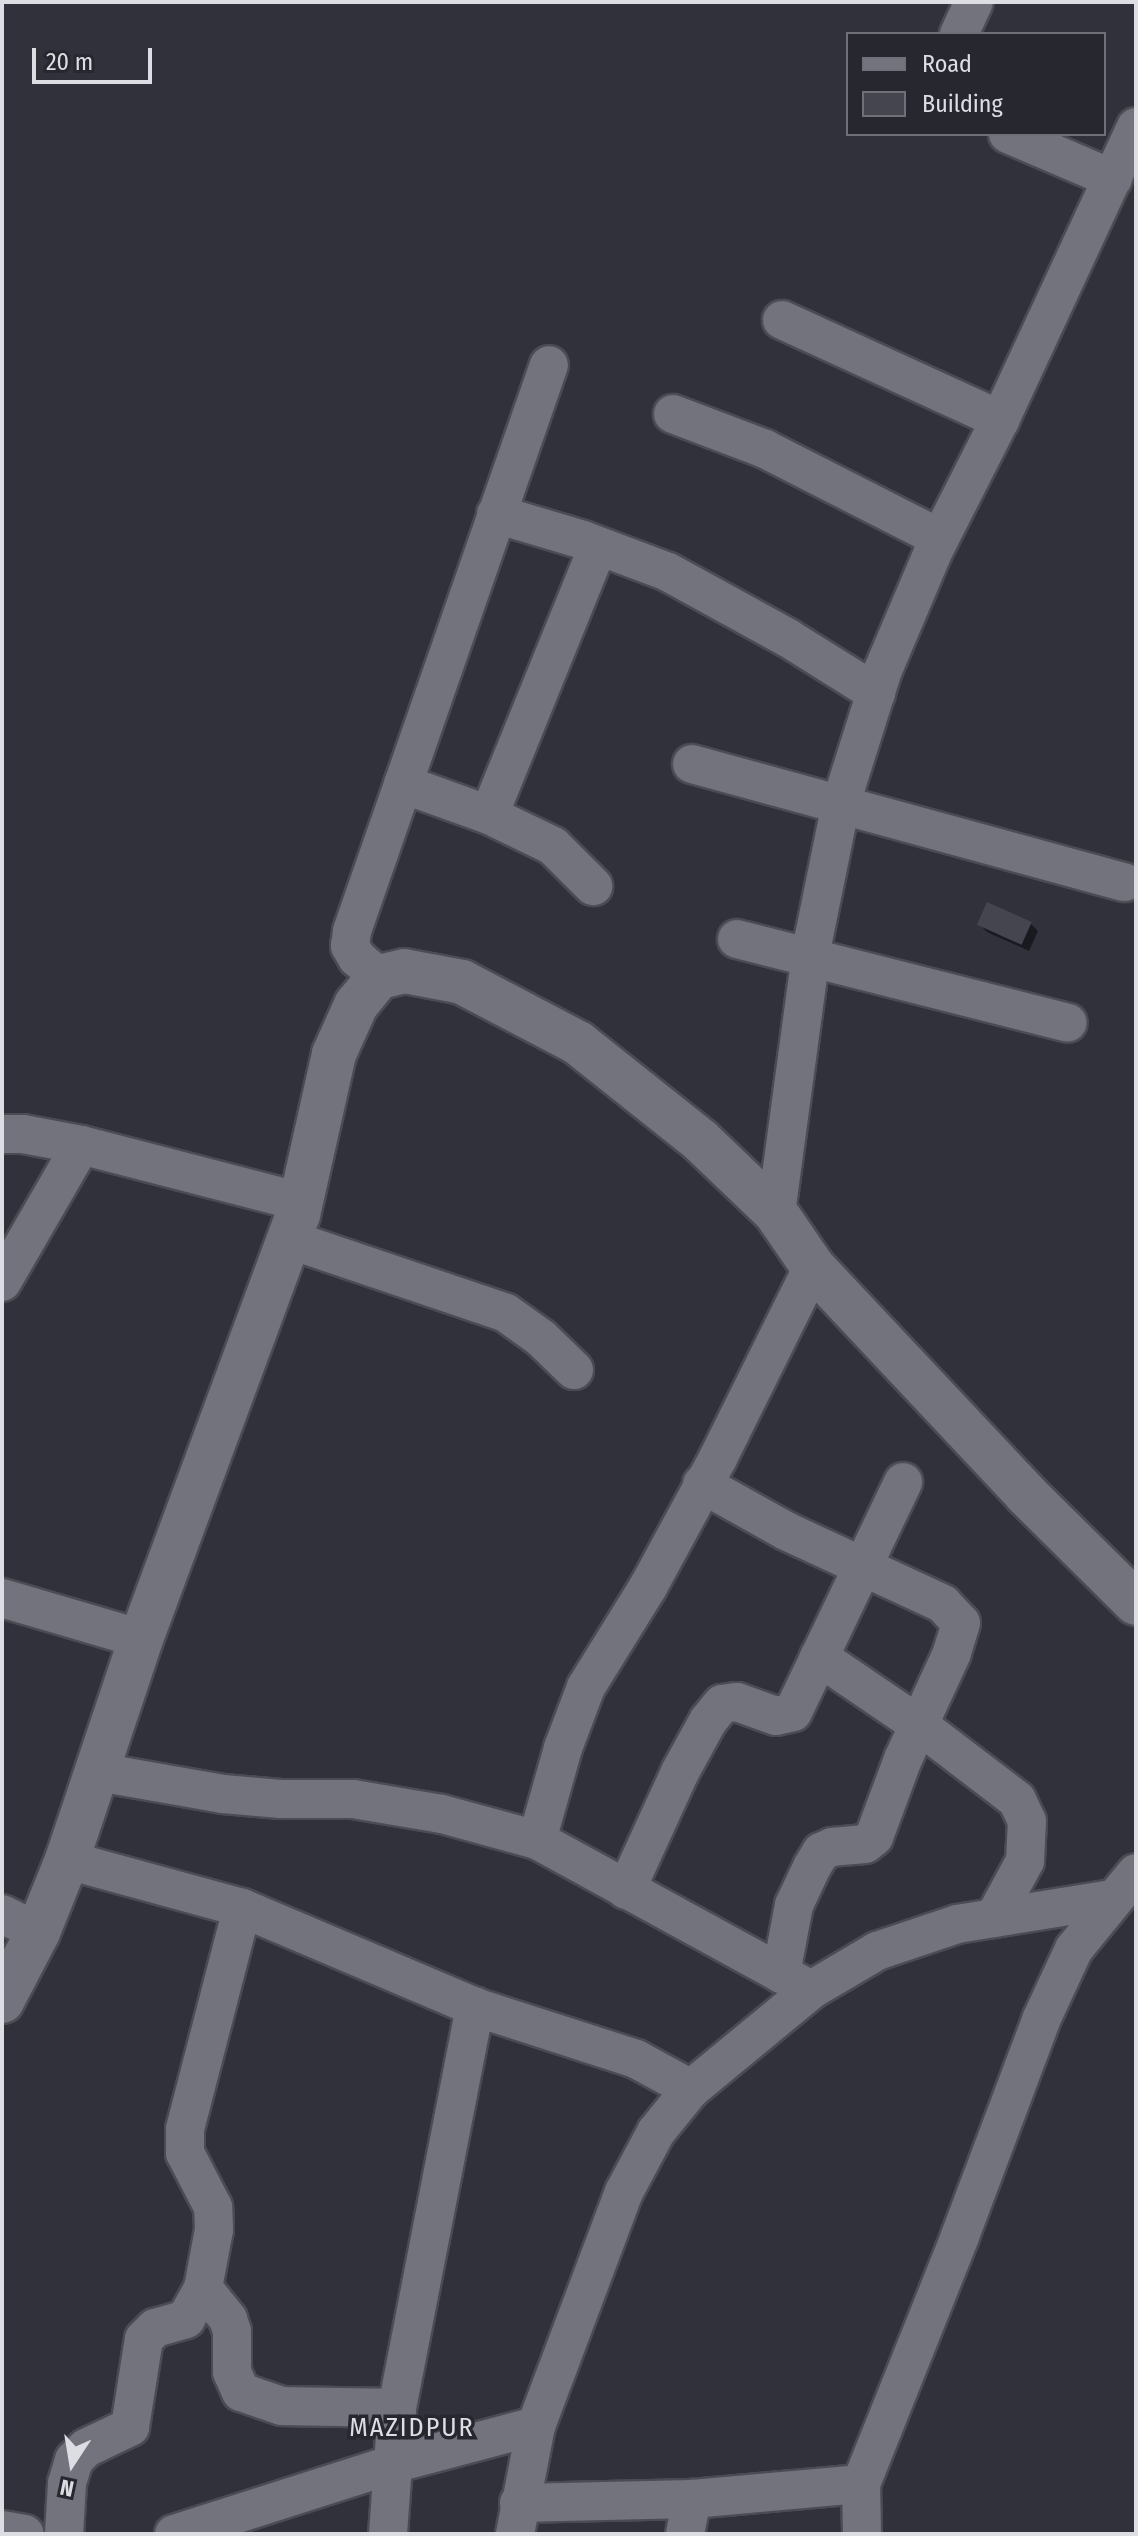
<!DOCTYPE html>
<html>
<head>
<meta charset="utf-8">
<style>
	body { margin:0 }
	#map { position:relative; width:1138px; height:2536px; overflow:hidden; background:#30313a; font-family:"Fira Sans Condensed",sans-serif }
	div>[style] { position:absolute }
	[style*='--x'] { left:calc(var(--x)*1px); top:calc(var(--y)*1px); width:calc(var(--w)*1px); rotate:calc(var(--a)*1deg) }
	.shadow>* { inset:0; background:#0007 }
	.building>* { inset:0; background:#45454f; transform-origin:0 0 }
	.roads { filter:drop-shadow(2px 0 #4b4c53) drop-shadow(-2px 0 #4b4c53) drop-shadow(0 2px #4b4c53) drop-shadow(0 -2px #4b4c53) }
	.street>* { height:38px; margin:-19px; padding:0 19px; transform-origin:19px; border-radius:19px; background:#73737e }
	.secondary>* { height:44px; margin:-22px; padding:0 22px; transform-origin:22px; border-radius:22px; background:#73737e }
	span { translate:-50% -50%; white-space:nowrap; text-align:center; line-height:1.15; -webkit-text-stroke:7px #272730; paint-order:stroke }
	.quarter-label { font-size:26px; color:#dddee3; letter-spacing:2px }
	.frame { position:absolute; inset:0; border:4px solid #dddee3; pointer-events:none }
	.legend { position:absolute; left:846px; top:32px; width:260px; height:104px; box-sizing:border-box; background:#272730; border:2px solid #707078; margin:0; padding:10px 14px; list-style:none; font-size:24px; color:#dddee3 }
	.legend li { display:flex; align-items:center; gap:16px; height:40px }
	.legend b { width:40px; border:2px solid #707078 }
	.north { position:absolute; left:32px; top:2424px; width:80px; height:80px; -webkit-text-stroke:6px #272730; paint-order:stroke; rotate:192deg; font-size:22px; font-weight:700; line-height:32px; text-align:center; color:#dddee3 }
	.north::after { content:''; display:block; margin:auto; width:28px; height:36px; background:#dddee3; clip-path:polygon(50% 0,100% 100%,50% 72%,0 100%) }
	.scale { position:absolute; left:32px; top:48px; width:120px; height:36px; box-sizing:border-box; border:4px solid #dddee3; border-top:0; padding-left:10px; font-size:24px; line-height:28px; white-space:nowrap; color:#dddee3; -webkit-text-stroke:6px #272730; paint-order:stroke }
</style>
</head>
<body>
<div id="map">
	<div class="shadow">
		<i style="clip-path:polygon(1031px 924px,1038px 931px,1029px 951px,987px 932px,980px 925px)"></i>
	</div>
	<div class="building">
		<i style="left:987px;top:902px;width:49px;height:25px;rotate:24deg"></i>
	</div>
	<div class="roads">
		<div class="street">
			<i style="--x:959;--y:34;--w:35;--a:-65"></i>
			<i style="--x:1008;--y:134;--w:114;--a:23.2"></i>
			<i style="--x:782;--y:320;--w:240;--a:24.6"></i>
			<i style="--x:673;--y:414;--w:98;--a:20.8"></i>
			<i style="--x:765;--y:449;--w:196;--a:27"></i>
			<i style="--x:496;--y:514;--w:91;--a:16.6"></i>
			<i style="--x:583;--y:540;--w:91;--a:20.6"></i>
			<i style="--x:668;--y:572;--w:137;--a:28.8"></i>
			<i style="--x:788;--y:638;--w:104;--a:32"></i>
			<i style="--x:692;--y:764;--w:448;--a:15.3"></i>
			<i style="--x:403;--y:784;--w:91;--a:19.8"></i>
			<i style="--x:489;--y:815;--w:71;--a:25.8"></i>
			<i style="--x:553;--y:846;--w:57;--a:45"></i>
			<i style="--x:489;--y:815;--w:290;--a:-67.9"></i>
			<i style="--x:737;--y:939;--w:341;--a:14.2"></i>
			<i style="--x:379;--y:977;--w:29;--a:-139"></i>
			<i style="--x:357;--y:958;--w:14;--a:-120"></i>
			<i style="--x:350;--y:946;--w:15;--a:-82"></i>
			<i style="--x:352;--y:931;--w:599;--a:-70.81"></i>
			<i style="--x:2;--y:1134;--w:21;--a:0"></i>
			<i style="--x:23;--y:1134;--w:59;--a:10.7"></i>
			<i style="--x:81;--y:1145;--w:227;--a:14.5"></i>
			<i style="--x:776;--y:1213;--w:275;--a:-82.3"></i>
			<i style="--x:813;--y:941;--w:141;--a:-78.5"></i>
			<i style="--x:841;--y:803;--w:139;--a:-72.5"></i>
			<i style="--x:883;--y:670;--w:128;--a:-67"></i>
			<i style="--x:933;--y:552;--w:148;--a:-63.1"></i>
			<i style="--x:1000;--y:420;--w:323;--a:-65.1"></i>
			<i style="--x:288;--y:1239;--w:230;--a:18.7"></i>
			<i style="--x:506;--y:1313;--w:43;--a:35.5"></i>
			<i style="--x:541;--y:1338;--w:46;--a:44.1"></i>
			<i style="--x:2;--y:1282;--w:158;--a:-60"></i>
			<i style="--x:702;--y:1484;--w:96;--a:29.2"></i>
			<i style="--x:786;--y:1531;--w:173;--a:24.9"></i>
			<i style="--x:943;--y:1604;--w:26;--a:47"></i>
			<i style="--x:961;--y:1623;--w:31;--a:107"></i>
			<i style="--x:952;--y:1653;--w:117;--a:114.8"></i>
			<i style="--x:903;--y:1759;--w:83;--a:110.4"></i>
			<i style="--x:874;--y:1837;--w:11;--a:142"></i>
			<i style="--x:865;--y:1844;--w:33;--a:175"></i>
			<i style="--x:832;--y:1847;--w:12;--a:156"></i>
			<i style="--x:821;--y:1852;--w:17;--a:121"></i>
			<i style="--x:812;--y:1867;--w:42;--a:115.3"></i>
			<i style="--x:794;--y:1905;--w:70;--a:100.7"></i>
			<i style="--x:2;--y:1598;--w:145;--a:16.4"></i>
			<i style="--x:819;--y:1657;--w:121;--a:34.2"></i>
			<i style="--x:919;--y:1725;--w:123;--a:37.4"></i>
			<i style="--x:1017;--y:1800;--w:23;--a:65"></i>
			<i style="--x:1027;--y:1821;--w:40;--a:92.9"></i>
			<i style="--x:1025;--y:1861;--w:65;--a:118.5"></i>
			<i style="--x:98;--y:1772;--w:127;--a:10"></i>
			<i style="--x:223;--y:1794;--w:58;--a:4.9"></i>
			<i style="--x:281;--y:1799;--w:72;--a:0"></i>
			<i style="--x:353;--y:1799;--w:90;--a:9.6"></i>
			<i style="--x:442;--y:1814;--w:98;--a:15.3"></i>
			<i style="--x:537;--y:1840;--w:312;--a:28.7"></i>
			<i style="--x:537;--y:1840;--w:96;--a:-74.2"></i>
			<i style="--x:563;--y:1748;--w:65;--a:-69.3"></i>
			<i style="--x:586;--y:1687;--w:118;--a:-58.2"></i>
			<i style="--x:648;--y:1587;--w:147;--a:-61.5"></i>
			<i style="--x:718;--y:1458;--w:213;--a:-63.6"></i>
			<i style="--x:67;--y:1860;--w:181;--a:15.3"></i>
			<i style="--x:242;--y:1908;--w:253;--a:23"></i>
			<i style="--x:475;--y:2007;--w:169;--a:17.9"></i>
			<i style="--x:636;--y:2059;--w:63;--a:28.6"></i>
			<i style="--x:626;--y:1890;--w:130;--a:-65.4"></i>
			<i style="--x:680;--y:1772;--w:58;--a:-61.2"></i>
			<i style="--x:708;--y:1721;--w:22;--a:-51"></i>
			<i style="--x:722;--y:1704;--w:15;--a:-8"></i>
			<i style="--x:737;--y:1702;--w:41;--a:19.7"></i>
			<i style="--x:776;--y:1716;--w:17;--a:-13"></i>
			<i style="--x:793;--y:1712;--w:255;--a:-64.4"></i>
			<i style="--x:2;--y:1914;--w:40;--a:26.6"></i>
			<i style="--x:203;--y:2288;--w:40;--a:51"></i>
			<i style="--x:228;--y:2319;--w:13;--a:72"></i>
			<i style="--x:232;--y:2331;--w:41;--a:90"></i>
			<i style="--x:232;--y:2372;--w:22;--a:66"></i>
			<i style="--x:241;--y:2392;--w:43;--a:18.9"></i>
			<i style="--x:282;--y:2406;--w:115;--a:1"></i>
			<i style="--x:519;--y:2503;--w:173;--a:-1.3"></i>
			<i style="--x:692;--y:2499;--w:170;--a:-5.1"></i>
			<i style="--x:2;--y:2530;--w:23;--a:10"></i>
			<i style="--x:64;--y:2534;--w:51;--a:-86.6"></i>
			<i style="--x:67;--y:2483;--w:24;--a:-73"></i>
			<i style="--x:74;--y:2460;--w:17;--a:-45"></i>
			<i style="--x:86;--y:2448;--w:49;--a:-25.5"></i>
			<i style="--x:130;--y:2427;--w:89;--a:-81"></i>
			<i style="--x:144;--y:2339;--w:16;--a:-45"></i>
			<i style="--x:155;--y:2328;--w:32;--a:-16"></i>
			<i style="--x:186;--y:2319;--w:35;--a:-61"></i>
			<i style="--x:203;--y:2288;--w:59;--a:-79.3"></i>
			<i style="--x:214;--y:2230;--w:23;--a:-92"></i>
			<i style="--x:213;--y:2207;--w:61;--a:-117.4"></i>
			<i style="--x:185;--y:2153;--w:24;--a:-90"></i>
			<i style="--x:185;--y:2129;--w:228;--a:-75.5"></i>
			<i style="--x:174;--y:2534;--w:230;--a:-17.7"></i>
			<i style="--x:393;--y:2464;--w:148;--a:-14.9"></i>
			<i style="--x:388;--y:2534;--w:126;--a:-85.9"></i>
			<i style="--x:397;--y:2408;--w:409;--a:-79"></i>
			<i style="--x:515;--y:2534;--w:110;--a:-79"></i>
			<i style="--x:536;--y:2426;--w:250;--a:-69.4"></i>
			<i style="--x:624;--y:2192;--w:68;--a:-61.9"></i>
			<i style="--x:656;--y:2132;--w:55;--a:-50.9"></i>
			<i style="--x:691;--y:2089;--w:156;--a:-39.5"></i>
			<i style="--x:811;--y:1990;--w:77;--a:-30.6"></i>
			<i style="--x:877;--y:1951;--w:84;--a:-18.6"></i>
			<i style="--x:957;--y:1924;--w:157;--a:-9.2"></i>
			<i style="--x:685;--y:2534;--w:36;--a:-79"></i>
			<i style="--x:862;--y:2534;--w:50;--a:-91.1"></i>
			<i style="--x:861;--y:2484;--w:267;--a:-68.2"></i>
			<i style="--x:960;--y:2236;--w:231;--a:-69.4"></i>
			<i style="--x:1041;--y:2020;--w:78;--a:-65.1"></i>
			<i style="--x:1074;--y:1949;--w:98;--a:-50.8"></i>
		</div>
		<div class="secondary">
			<i style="--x:2;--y:2001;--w:78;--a:-62.4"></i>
			<i style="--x:38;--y:1932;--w:78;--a:-68.1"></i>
			<i style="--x:67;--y:1860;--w:233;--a:-71.5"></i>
			<i style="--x:141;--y:1639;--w:452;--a:-69.7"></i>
			<i style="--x:298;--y:1215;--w:165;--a:-77.4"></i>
			<i style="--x:334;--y:1054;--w:54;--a:-65.8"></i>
			<i style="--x:356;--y:1005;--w:36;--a:-51"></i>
			<i style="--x:379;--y:977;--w:26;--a:-13"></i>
			<i style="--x:404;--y:971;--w:59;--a:10.7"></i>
			<i style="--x:462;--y:982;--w:131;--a:27.7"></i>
			<i style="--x:578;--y:1043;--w:156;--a:38.5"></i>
			<i style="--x:700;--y:1140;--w:105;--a:43.8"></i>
			<i style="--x:776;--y:1213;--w:65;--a:55.6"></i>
			<i style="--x:813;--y:1267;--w:311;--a:46.8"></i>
			<i style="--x:1026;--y:1494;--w:155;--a:44.7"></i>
		</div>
	</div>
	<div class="quarter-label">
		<span style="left:412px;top:2428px">MAZIDPUR</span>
	</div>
	<div class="frame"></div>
	<ul class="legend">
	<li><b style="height:10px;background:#73737e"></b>Road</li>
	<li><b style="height:22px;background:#45454f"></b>Building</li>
	</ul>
	<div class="north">N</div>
	<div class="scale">20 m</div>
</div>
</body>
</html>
